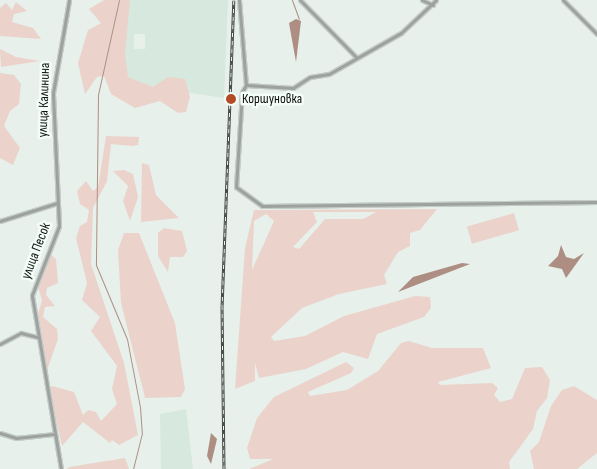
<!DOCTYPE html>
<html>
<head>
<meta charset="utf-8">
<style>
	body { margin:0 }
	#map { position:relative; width:597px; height:469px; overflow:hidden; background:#e7f0eb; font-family:"Sofia Sans Condensed",sans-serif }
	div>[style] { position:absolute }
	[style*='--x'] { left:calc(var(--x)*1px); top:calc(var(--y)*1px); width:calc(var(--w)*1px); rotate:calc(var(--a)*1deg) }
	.built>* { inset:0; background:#d7e8de }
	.green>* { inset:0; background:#ebd3cc; transform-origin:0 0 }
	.water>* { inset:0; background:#ae8e83 }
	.stream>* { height:1px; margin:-0.5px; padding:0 0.5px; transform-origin:0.5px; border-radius:0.5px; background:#ae8e83 }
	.roads { filter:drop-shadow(1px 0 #c4ccc8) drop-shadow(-1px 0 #c4ccc8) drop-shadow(0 1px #c4ccc8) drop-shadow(0 -1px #c4ccc8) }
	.street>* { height:3px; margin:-1.5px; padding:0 1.5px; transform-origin:1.5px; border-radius:1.5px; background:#9da19f }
	.rail>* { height:3px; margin-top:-1.5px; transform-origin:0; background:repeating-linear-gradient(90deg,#f4fef8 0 4px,#444845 0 8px); box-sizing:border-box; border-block:1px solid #444845 }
	.dots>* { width:14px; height:14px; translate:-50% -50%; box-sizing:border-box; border:2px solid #f4fef8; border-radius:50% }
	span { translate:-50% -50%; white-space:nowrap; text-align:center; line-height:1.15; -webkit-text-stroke:5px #f4fef8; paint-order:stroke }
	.poi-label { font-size:14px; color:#0d100e }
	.left { translate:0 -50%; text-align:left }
	.street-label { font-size:14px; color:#0d100e }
</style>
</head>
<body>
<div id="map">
	<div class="built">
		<i style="clip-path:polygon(evenodd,121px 0,228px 0,224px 98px,119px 82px,121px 0,134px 34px,145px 34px,145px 49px,134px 49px,134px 34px)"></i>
		<i style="clip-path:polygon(186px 409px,193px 469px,161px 469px,160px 414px)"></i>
	</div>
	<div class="green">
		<i style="clip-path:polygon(104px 0,130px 0,125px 54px,128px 77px,153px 87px,168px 77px,185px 79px,190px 97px,186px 112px,178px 113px,160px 101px,135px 108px,111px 94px,104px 76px,97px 77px,85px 94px,78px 63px,88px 30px,101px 23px,89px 9px)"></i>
		<i style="clip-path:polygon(6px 3px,12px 10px,16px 2px,27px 11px,14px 14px,12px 22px,33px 28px,41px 39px,0 36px,0 8px)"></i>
		<i style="clip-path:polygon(0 49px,16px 57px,40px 61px,1px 67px)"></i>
		<i style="clip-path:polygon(0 73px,14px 75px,21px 84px,19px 104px,10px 111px,4px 126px,20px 148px,13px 165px,0 158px)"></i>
		<i style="clip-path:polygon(106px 136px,139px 137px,138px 145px,132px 146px,111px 144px,107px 181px,93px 208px,91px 264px,124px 363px,138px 435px,119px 445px,112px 440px,110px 443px,83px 422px,62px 446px,49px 389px,52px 386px,74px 392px,83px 415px,88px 410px,96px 412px,101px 421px,117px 404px,112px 389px,117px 366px,91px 331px,100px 317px,82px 300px,87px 283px,76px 238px,80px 226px,87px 222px,89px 210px,80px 204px,77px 191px,86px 181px,93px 191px,98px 187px)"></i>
		<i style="clip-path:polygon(142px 163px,149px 165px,156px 195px,179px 218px,141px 222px)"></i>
		<i style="clip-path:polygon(124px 170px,133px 174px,138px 197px,130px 221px,123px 201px,128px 186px,113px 171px)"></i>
		<i style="clip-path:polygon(evenodd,437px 209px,420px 230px,410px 233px,410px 246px,398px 252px,384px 275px,387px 284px,339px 294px,302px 308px,271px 337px,274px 341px,305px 336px,344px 316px,415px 296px,430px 297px,431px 308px,424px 317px,377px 334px,368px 359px,343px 352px,306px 369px,259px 378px,255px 363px,255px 381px,235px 389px,245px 248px,254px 210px,437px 209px,313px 212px,376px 212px,363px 219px,325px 219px,299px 249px,293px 247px,317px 222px,313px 212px,437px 209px,266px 214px,274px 221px,252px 270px,254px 221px,266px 214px)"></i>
		<i style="left:514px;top:213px;width:18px;height:49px;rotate:74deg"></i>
		<i style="clip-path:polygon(164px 228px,182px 231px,187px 251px,183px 257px,170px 257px,168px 272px,158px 256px,158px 233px)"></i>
		<i style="clip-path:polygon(124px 233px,139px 233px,175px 323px,185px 389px,181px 397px,145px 398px,121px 303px,118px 250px)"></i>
		<i style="clip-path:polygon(50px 254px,56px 259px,58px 283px,47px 288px,46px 295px,55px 306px,45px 307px,43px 317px,57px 329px,58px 339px,46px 373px,37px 318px,42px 300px,37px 284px)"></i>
		<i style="clip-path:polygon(409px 341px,432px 348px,483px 348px,491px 368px,438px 382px,440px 385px,492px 383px,498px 388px,494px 395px,500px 402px,512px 399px,525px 368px,542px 367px,550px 380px,547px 398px,537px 411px,533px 429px,509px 462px,510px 469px,249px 469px,273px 459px,250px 459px,247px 448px,257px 418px,274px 397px,346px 362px,354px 368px,351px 373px,308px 392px,310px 396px,347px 390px,378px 371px,401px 343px)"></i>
		<i style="clip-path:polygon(574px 386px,597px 400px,597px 453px,577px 469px,534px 469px,530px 451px,539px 442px,551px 406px,562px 390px)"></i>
		<i style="clip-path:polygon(125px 458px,129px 469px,67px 469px,69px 467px)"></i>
	</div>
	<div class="water">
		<i style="clip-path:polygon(296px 19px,301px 21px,296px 62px,289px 23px)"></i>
		<i style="clip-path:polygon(561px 245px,566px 257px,574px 259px,584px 253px,566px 278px,562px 269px,548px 266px,558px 256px)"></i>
		<i style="clip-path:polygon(462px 263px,470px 264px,398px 292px,413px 277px)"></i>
		<i style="clip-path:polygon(211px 433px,217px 439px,211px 464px,207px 456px)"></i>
	</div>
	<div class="stream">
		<i style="--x:119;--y:0;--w:97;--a:102.5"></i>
		<i style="--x:98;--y:95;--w:170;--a:90.7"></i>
		<i style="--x:96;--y:265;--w:80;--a:67.3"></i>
		<i style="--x:127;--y:339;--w:69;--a:79.2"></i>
		<i style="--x:140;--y:407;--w:26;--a:86"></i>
		<i style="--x:142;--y:433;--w:37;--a:104"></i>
		<i style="--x:292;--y:0;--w:20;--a:70"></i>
	</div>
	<div class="roads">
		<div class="street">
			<i style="--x:239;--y:0;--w:85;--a:85.3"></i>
			<i style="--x:246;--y:85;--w:8;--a:120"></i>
			<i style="--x:242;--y:92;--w:95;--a:93.6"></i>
			<i style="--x:236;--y:187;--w:32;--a:36"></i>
			<i style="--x:262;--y:206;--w:335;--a:-0.7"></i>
			<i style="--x:300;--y:0;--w:81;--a:45.5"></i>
			<i style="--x:422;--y:0;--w:12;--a:24"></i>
			<i style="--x:563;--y:0;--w:48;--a:45"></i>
			<i style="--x:246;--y:85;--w:47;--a:3.7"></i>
			<i style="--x:293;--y:88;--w:20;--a:-33"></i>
			<i style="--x:310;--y:77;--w:19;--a:-9"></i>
			<i style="--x:329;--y:74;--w:83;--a:-29.7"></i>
			<i style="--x:401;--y:33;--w:48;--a:-43.3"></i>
			<i style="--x:0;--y:221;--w:60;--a:-17.5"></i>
			<i style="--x:0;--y:344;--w:24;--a:-28"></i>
			<i style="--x:21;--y:333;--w:16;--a:14"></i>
			<i style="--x:0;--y:433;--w:17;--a:17"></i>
			<i style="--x:16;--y:438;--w:37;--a:-6"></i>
			<i style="--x:61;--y:469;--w:176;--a:-99.5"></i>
			<i style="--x:32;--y:295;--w:74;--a:-68.6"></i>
			<i style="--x:59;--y:226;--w:133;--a:-92.6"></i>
			<i style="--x:53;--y:93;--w:94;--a:-80.2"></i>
		</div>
	</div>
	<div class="rail">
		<i style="--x:224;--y:469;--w:161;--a:-90.7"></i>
		<i style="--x:222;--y:308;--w:308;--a:-87.8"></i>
	</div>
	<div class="dots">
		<i style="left:231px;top:99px;background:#b34b27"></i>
	</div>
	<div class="poi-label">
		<span class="left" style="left:242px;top:99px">Коршуновка</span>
	</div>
	<div class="street-label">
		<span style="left:44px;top:100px;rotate:-88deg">улица Калинина</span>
		<span style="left:36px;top:251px;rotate:-69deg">улица Песок</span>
	</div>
</div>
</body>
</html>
